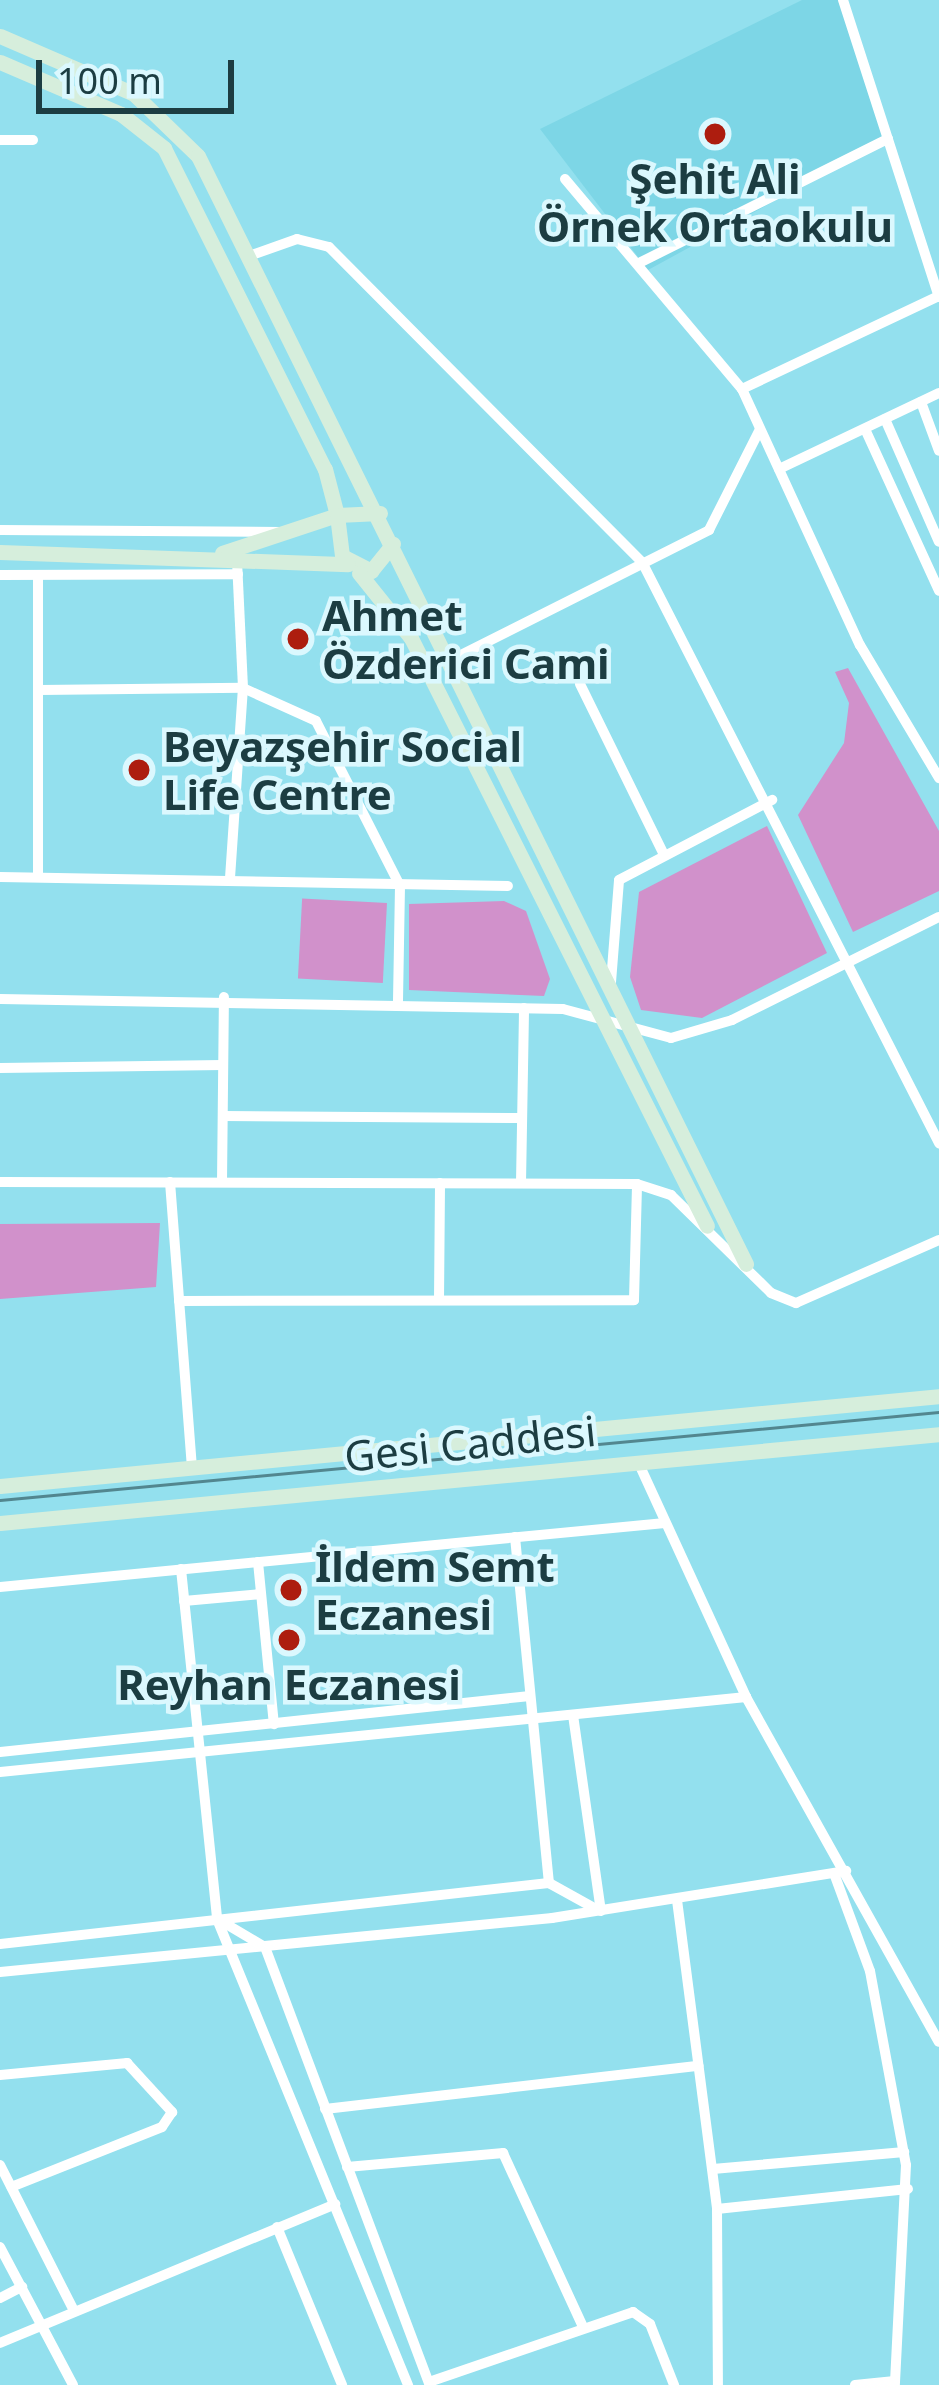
<!DOCTYPE html>
<html>
<head>
<meta charset="utf-8">
<style>
	body { margin:0 }
	#map { position:relative; width:939px; height:2385px; overflow:hidden; background:#93e0ee; font-family:"Noto Sans",sans-serif }
	div>[style] { position:absolute }
	[style*='--x'] { left:calc(var(--x)*1px); top:calc(var(--y)*1px); width:calc(var(--w)*1px); rotate:calc(var(--a)*1deg) }
	.built>* { inset:0; background:#7dd6e6 }
	.green>* { inset:0; background:#d191cb; transform-origin:0 0 }
	.street>* { height:10px; margin:-5px; padding:0 5px; transform-origin:5px; border-radius:5px; background:#fff }
	.secondary>* { height:15px; margin:-7.5px; padding:0 7.5px; transform-origin:7.5px; border-radius:7.5px; background:#d6eedc }
	.tram>* { height:3px; margin:-1.5px; padding:0 1.5px; transform-origin:1.5px; border-radius:1.5px; background:#52868f }
	.dots>* { width:33px; height:33px; translate:-50% -50%; box-sizing:border-box; border:6px solid #dbf8fe; border-radius:50% }
	span { translate:-50% -50%; white-space:nowrap; text-align:center; line-height:1.15; -webkit-text-stroke:9px #dbf8fe; paint-order:stroke }
	.poi-label { font-size:42px; color:#1c3d42; font-weight:700 }
	.left { translate:0 -50%; text-align:left }
	.street-label { font-size:42px; color:#1c3d42 }
	.scale { position:absolute; left:36px; top:60px; width:198px; height:54px; box-sizing:border-box; border:6px solid #1c3d42; border-top:0; padding-left:15px; font-size:36px; line-height:42px; white-space:nowrap; color:#1c3d42; -webkit-text-stroke:9px #dbf8fe; paint-order:stroke }
</style>
</head>
<body>
<div id="map">
	<div class="built">
		<i style="clip-path:polygon(802px 0,843px 0,888px 139px,648px 270px,540px 129px)"></i>
	</div>
	<div class="green">
		<i style="clip-path:polygon(848px 668px,939px 831px,939px 891px,853px 932px,798px 815px,844px 743px,849px 703px,835px 672px)"></i>
		<i style="clip-path:polygon(767px 826px,827px 953px,702px 1018px,641px 1010px,630px 977px,639px 892px)"></i>
		<i style="clip-path:polygon(504px 901px,526px 911px,550px 979px,544px 996px,409px 990px,409px 904px)"></i>
		<i style="left:387px;top:903px;width:80px;height:85px;rotate:93deg"></i>
		<i style="clip-path:polygon(160px 1223px,156px 1287px,0 1299px,0 1224px)"></i>
	</div>
	<div class="street">
		<i style="--x:843;--y:0;--w:312;--a:72.1"></i>
		<i style="--x:0;--y:140;--w:33;--a:0"></i>
		<i style="--x:565;--y:179;--w:275;--a:49.9"></i>
		<i style="--x:742;--y:389;--w:282;--a:65.3"></i>
		<i style="--x:860;--y:645;--w:155;--a:59.3"></i>
		<i style="--x:249;--y:256;--w:51;--a:-19.5"></i>
		<i style="--x:297;--y:239;--w:33;--a:14"></i>
		<i style="--x:329;--y:247;--w:444;--a:45.2"></i>
		<i style="--x:642;--y:562;--w:653;--a:62.92"></i>
		<i style="--x:641;--y:262;--w:276;--a:-26.5"></i>
		<i style="--x:742;--y:389;--w:218;--a:-25.3"></i>
		<i style="--x:921;--y:402;--w:52;--a:69.8"></i>
		<i style="--x:885;--y:419;--w:134;--a:66.3"></i>
		<i style="--x:865;--y:429;--w:178;--a:65.4"></i>
		<i style="--x:779;--y:469;--w:177;--a:-25.4"></i>
		<i style="--x:0;--y:530;--w:282;--a:0.4"></i>
		<i style="--x:0;--y:575;--w:238;--a:-0.2"></i>
		<i style="--x:38;--y:575;--w:302;--a:90"></i>
		<i style="--x:451;--y:660;--w:289;--a:-26.7"></i>
		<i style="--x:709;--y:530;--w:113;--a:-63.2"></i>
		<i style="--x:580;--y:684;--w:188;--a:63.8"></i>
		<i style="--x:40;--y:690;--w:203;--a:-0.6"></i>
		<i style="--x:243;--y:688;--w:80;--a:24.3"></i>
		<i style="--x:316;--y:721;--w:185;--a:63"></i>
		<i style="--x:400;--y:886;--w:118;--a:91"></i>
		<i style="--x:0;--y:877;--w:508;--a:1.01"></i>
		<i style="--x:230;--y:878;--w:190;--a:-86.1"></i>
		<i style="--x:243;--y:688;--w:129;--a:-92.7"></i>
		<i style="--x:611;--y:982;--w:102;--a:-85.5"></i>
		<i style="--x:619;--y:880;--w:173;--a:-27.6"></i>
		<i style="--x:0;--y:999;--w:563;--a:1.02"></i>
		<i style="--x:563;--y:1009;--w:112;--a:15"></i>
		<i style="--x:671;--y:1038;--w:64;--a:-16.4"></i>
		<i style="--x:732;--y:1020;--w:231;--a:-26.5"></i>
		<i style="--x:0;--y:1068;--w:223;--a:-0.8"></i>
		<i style="--x:223;--y:1116;--w:299;--a:0.4"></i>
		<i style="--x:0;--y:1182;--w:637;--a:0.18"></i>
		<i style="--x:637;--y:1184;--w:36;--a:18"></i>
		<i style="--x:671;--y:1195;--w:140;--a:44.4"></i>
		<i style="--x:771;--y:1293;--w:27;--a:22"></i>
		<i style="--x:796;--y:1303;--w:156;--a:-23.8"></i>
		<i style="--x:170;--y:1182;--w:288;--a:85.6"></i>
		<i style="--x:222;--y:1182;--w:185;--a:-89.4"></i>
		<i style="--x:521;--y:1183;--w:175;--a:-89"></i>
		<i style="--x:439;--y:1300;--w:117;--a:-89.5"></i>
		<i style="--x:179;--y:1301;--w:455;--a:-0.1"></i>
		<i style="--x:634;--y:1300;--w:116;--a:-88.5"></i>
		<i style="--x:639;--y:1464;--w:256;--a:65.3"></i>
		<i style="--x:746;--y:1697;--w:395;--a:60.8"></i>
		<i style="--x:515;--y:1537;--w:348;--a:84.4"></i>
		<i style="--x:258;--y:1562;--w:163;--a:84.4"></i>
		<i style="--x:181;--y:1569;--w:352;--a:84.1"></i>
		<i style="--x:217;--y:1919;--w:504;--a:67.71"></i>
		<i style="--x:0;--y:1587;--w:668;--a:-5.5"></i>
		<i style="--x:184;--y:1601;--w:77;--a:-5.2"></i>
		<i style="--x:573;--y:1715;--w:198;--a:81.9"></i>
		<i style="--x:0;--y:1752;--w:533;--a:-6.03"></i>
		<i style="--x:0;--y:1772;--w:750;--a:-5.74"></i>
		<i style="--x:835;--y:1876;--w:101;--a:69.8"></i>
		<i style="--x:870;--y:1971;--w:197;--a:79.5"></i>
		<i style="--x:906;--y:2165;--w:220;--a:92.9"></i>
		<i style="--x:677;--y:1900;--w:312;--a:82.6"></i>
		<i style="--x:717;--y:2209;--w:176;--a:89.7"></i>
		<i style="--x:221;--y:1921;--w:51;--a:30.6"></i>
		<i style="--x:265;--y:1947;--w:468;--a:69.4"></i>
		<i style="--x:0;--y:1944;--w:552;--a:-6.34"></i>
		<i style="--x:549;--y:1883;--w:56;--a:28.9"></i>
		<i style="--x:0;--y:1972;--w:555;--a:-5.59"></i>
		<i style="--x:552;--y:1918;--w:298;--a:-9.1"></i>
		<i style="--x:0;--y:2075;--w:128;--a:-5.4"></i>
		<i style="--x:127;--y:2063;--w:67;--a:47.4"></i>
		<i style="--x:172;--y:2112;--w:18;--a:124"></i>
		<i style="--x:162;--y:2127;--w:162;--a:158.3"></i>
		<i style="--x:325;--y:2109;--w:376;--a:-6.6"></i>
		<i style="--x:0;--y:2165;--w:161;--a:63.1"></i>
		<i style="--x:347;--y:2167;--w:157;--a:-5.1"></i>
		<i style="--x:503;--y:2153;--w:189;--a:65.3"></i>
		<i style="--x:713;--y:2169;--w:192;--a:-5.1"></i>
		<i style="--x:717;--y:2209;--w:192;--a:-6"></i>
		<i style="--x:277;--y:2227;--w:171;--a:67.6"></i>
		<i style="--x:0;--y:2247;--w:156;--a:62.1"></i>
		<i style="--x:0;--y:2298;--w:25;--a:-27"></i>
		<i style="--x:0;--y:2343;--w:363;--a:-22.5"></i>
		<i style="--x:429;--y:2382;--w:216;--a:-18.9"></i>
		<i style="--x:633;--y:2312;--w:21;--a:35"></i>
		<i style="--x:650;--y:2324;--w:66;--a:68.5"></i>
		<i style="--x:855;--y:2385;--w:40;--a:-5.7"></i>
	</div>
	<div class="secondary">
		<i style="--x:0;--y:36;--w:146;--a:23.4"></i>
		<i style="--x:134;--y:94;--w:89;--a:44.1"></i>
		<i style="--x:198;--y:156;--w:1236;--a:63.68"></i>
		<i style="--x:0;--y:62;--w:132;--a:23.3"></i>
		<i style="--x:121;--y:114;--w:55;--a:38.3"></i>
		<i style="--x:164;--y:148;--w:359;--a:63.4"></i>
		<i style="--x:325;--y:469;--w:48;--a:75.4"></i>
		<i style="--x:337;--y:515;--w:121;--a:161.7"></i>
		<i style="--x:380;--y:513;--w:43;--a:177.3"></i>
		<i style="--x:337;--y:515;--w:41;--a:83"></i>
		<i style="--x:342;--y:556;--w:33;--a:27"></i>
		<i style="--x:371;--y:571;--w:35;--a:-51"></i>
		<i style="--x:0;--y:552;--w:348;--a:2"></i>
		<i style="--x:359;--y:573;--w:83;--a:51.3"></i>
		<i style="--x:411;--y:638;--w:658;--a:63.28"></i>
		<i style="--x:0;--y:1486;--w:943;--a:-5.47"></i>
		<i style="--x:0;--y:1523;--w:943;--a:-5.41"></i>
	</div>
	<div class="tram">
		<i style="--x:0;--y:1500;--w:943;--a:-5.35"></i>
	</div>
	<div class="dots">
		<i style="left:715px;top:134px;background:#ad1d0f"></i>
		<i style="left:298px;top:639px;background:#ad1d0f"></i>
		<i style="left:139px;top:770px;background:#ad1d0f"></i>
		<i style="left:291px;top:1590px;background:#ad1d0f"></i>
		<i style="left:289px;top:1640px;background:#ad1d0f"></i>
	</div>
	<div class="poi-label">
		<span style="left:715px;top:202px">Şehit Ali<br>Örnek Ortaokulu</span>
		<span class="left" style="left:322px;top:639px">Ahmet<br>Özderici Cami</span>
		<span class="left" style="left:163px;top:770px">Beyazşehir Social<br>Life Centre</span>
		<span class="left" style="left:315px;top:1590px">İldem Semt<br>Eczanesi</span>
		<span style="left:289px;top:1684px">Reyhan Eczanesi</span>
	</div>
	<div class="street-label">
		<span style="left:470px;top:1443px;rotate:-6deg">Gesi Caddesi</span>
	</div>
	<div class="scale">100 m</div>
</div>
</body>
</html>
